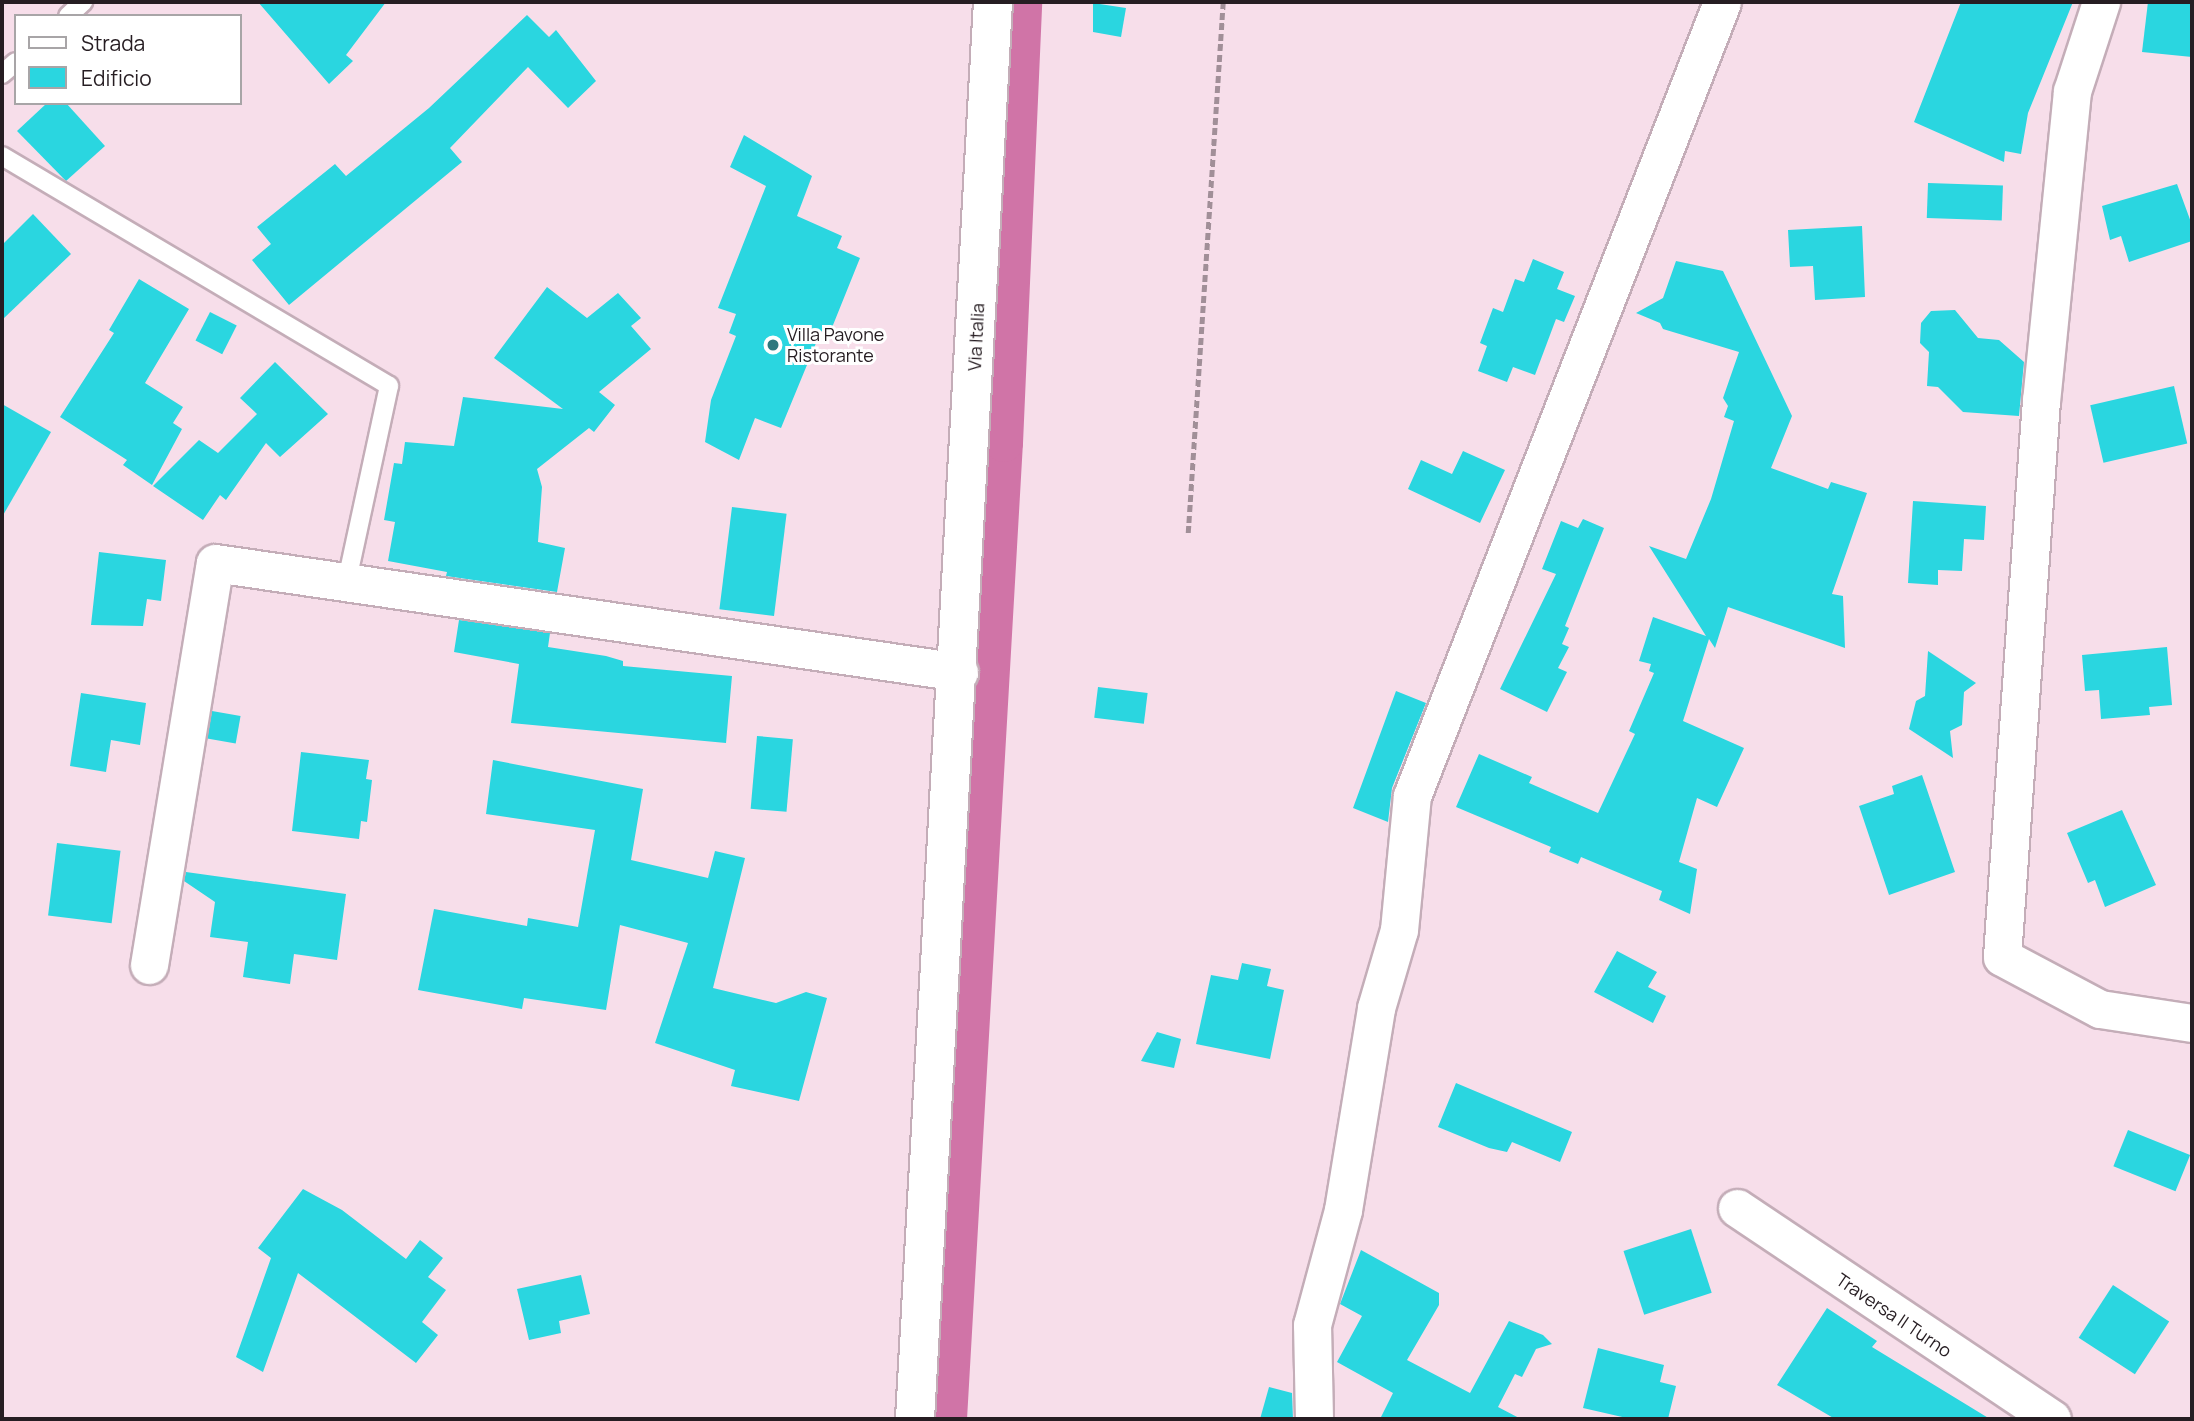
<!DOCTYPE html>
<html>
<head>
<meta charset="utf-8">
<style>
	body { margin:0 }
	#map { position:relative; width:2194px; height:1421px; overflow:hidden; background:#f7deea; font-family:Manrope,sans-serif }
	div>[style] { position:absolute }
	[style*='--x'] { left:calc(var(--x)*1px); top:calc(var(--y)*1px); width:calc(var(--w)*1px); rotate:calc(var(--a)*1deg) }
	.canal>* { height:38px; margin:-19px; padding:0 19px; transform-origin:19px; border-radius:19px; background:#d074a7 }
	.building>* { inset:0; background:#2ad6e0; transform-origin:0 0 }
	.path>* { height:4.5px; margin-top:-2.25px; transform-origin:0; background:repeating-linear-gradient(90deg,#a18f98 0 7px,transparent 0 10.5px) }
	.roads { filter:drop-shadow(2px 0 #c4adb8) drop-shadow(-2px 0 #c4adb8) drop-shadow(0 2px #c4adb8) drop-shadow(0 -2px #c4adb8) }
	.service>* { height:18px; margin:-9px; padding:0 9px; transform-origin:9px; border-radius:9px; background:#fff }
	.minor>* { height:37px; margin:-18.5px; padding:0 18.5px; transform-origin:18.5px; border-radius:18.5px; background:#fff }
	.tertiary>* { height:38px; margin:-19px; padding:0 19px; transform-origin:19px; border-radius:19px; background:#fff }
	.dots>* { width:19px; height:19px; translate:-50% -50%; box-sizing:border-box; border:4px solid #fff; border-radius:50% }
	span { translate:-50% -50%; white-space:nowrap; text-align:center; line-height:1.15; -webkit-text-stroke:6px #fff; paint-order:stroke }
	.poi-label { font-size:18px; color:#261d22 }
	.left { translate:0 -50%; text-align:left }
	.street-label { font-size:18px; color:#261d22 }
	.frame { position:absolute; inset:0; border:4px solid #261d22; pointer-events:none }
	.legend { position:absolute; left:14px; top:14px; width:228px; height:91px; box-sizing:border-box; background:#fff; border:2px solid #a8a5a7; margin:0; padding:9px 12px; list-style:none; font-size:21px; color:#261d22 }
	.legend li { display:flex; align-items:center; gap:14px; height:35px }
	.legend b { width:35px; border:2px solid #a8a5a7 }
</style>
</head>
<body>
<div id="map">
	<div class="canal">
		<i style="--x:948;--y:1419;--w:978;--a:-86.72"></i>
		<i style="--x:1004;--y:443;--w:441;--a:-87.5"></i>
	</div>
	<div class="building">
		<i style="clip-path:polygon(258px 2px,386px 2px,346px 55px,353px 61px,329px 84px)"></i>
		<i style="clip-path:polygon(1961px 2px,2073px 2px,2028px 113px,2021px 154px,2005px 151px,2004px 162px,1914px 122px)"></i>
		<i style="clip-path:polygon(2148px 2px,2192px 2px,2192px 57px,2142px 52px)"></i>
		<i style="clip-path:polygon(1093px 3px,1126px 8px,1121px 37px,1093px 32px)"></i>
		<i style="clip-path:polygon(527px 15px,549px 37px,556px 30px,596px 81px,568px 108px,528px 67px,450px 148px,462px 162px,289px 305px,252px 260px,271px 244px,257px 227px,335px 164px,346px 176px,429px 108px)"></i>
		<i style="clip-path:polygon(47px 103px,66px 103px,105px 146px,66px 181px,17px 131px)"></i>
		<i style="clip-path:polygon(744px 135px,812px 176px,797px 216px,842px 236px,837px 248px,860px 258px,829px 335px,821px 331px,781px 428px,755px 418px,739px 460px,705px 442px,711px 400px,736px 336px,729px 333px,736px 314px,718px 308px,766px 186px,730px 167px)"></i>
		<i style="left:1928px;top:183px;width:75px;height:35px;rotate:2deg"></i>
		<i style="clip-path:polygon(2177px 184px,2192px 225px,2192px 241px,2129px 262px,2121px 236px,2110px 240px,2102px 206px)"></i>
		<i style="clip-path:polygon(33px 214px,71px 254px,2px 320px,2px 245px)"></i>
		<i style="clip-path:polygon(1862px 226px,1865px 297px,1815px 300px,1813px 266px,1790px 267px,1788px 230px)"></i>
		<i style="clip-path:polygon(1533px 259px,1564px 272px,1557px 289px,1575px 296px,1564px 322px,1556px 319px,1535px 375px,1513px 367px,1507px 382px,1478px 371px,1487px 346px,1480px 343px,1493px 308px,1503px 312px,1515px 279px,1524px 282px)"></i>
		<i style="clip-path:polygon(1676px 261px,1723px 271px,1792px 416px,1771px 468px,1828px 489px,1831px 482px,1867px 493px,1832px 594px,1843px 596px,1845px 648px,1728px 607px,1715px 648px,1709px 639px,1683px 721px,1744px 748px,1717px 807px,1697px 798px,1679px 862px,1697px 869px,1690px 914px,1659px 900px,1662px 891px,1581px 857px,1578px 864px,1549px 852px,1551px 847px,1456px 807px,1479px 754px,1532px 777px,1529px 783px,1598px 813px,1635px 734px,1629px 731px,1654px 673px,1649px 671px,1651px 664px,1639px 661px,1653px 617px,1706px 636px,1649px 546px,1686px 559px,1711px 499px,1734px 421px,1724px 417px,1728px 406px,1723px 398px,1739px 352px,1663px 329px,1660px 323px,1636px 313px,1663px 298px)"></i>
		<i style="clip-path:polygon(139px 279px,189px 309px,145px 383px,183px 407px,173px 423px,182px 429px,152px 485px,123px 465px,127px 460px,60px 417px,114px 333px,109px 330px)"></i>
		<i style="clip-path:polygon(547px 287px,587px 318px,618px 293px,641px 318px,631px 326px,651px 349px,599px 392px,615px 405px,594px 432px,589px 428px,537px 469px,542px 487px,538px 542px,565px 548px,557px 592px,446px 576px,447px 572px,388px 561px,395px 522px,384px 520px,394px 463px,402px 464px,405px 442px,454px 446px,463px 397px,563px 409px,494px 358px)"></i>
		<i style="clip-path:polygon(1955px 310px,1978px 338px,1999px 340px,2024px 362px,2019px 416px,1963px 412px,1938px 387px,1927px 386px,1929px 352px,1920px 343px,1921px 323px,1931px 311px)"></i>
		<i style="left:210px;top:312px;width:30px;height:32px;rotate:27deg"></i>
		<i style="clip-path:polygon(275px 362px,328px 414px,280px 457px,266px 443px,226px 500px,220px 495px,203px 520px,153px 486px,199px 440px,218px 453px,257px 414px,240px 398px)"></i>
		<i style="left:2174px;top:386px;width:59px;height:86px;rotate:77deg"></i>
		<i style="clip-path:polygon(2px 404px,51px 432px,2px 517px)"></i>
		<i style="clip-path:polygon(1463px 451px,1505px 470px,1480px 523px,1408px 489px,1421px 460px,1452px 474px)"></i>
		<i style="clip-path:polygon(1913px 501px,1986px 506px,1984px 540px,1964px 539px,1962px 571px,1938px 570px,1938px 585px,1908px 583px)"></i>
		<i style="left:732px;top:507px;width:55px;height:103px;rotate:7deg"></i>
		<i style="clip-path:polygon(1583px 519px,1604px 528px,1565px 626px,1569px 628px,1562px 644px,1569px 647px,1558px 668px,1567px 672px,1547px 712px,1500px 689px,1556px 574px,1542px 569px,1561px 521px,1578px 528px)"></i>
		<i style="clip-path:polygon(99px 552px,166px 560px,161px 601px,147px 599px,143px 626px,91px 625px)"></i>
		<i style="clip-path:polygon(459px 620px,550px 633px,548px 647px,606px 656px,623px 661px,623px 666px,732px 676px,726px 743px,511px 723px,519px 664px,454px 652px)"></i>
		<i style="clip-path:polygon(2167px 647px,2172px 705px,2149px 707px,2150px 715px,2101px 719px,2099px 690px,2085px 691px,2082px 655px)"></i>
		<i style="clip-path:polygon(1928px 651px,1976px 683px,1964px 692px,1962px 725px,1950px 731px,1953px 758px,1909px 729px,1916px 701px,1925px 696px)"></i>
		<i style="left:1098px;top:687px;width:50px;height:31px;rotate:7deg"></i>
		<i style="clip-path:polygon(1396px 691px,1426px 703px,1392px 788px,1388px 822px,1353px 808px)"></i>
		<i style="clip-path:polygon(81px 693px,146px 703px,140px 745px,111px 740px,106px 772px,70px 766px)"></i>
		<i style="left:212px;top:711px;width:29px;height:28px;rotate:10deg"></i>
		<i style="left:757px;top:736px;width:36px;height:73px;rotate:5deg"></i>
		<i style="clip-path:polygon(301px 752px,369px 760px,366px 779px,372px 780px,367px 822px,361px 821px,359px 839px,292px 831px)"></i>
		<i style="clip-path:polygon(493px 760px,643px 789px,631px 860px,708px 878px,715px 851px,745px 858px,713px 988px,776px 1003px,806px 992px,827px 998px,799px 1101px,731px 1086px,735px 1070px,655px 1043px,688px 943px,620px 925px,606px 1010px,524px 998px,522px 1009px,418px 990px,434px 909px,527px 926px,528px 918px,578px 927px,595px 830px,486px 814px)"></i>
		<i style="clip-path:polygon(1922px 775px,1955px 872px,1889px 895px,1859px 806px,1894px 794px,1892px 786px)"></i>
		<i style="clip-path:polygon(2122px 810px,2156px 885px,2105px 907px,2095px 880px,2088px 883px,2067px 833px)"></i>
		<i style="left:57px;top:843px;width:64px;height:73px;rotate:7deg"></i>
		<i style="clip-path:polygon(186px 872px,346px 894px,337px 960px,294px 954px,290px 984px,243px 977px,248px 942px,210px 937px,215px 902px,184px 881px)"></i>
		<i style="clip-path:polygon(1617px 951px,1657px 972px,1648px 987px,1666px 996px,1653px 1023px,1594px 992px)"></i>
		<i style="clip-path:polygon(1242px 963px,1271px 969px,1267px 986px,1284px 990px,1270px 1059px,1196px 1044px,1211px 975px,1238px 980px)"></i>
		<i style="clip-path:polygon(1157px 1032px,1181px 1039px,1174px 1068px,1141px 1061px)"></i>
		<i style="clip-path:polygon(1456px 1083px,1572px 1132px,1560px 1162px,1512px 1142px,1507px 1152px,1489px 1148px,1438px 1127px)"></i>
		<i style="left:2128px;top:1130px;width:67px;height:39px;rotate:22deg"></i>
		<i style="clip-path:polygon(303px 1189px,342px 1210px,406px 1259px,420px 1240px,443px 1258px,428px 1277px,446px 1290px,422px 1322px,438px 1335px,416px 1363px,298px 1273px,263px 1372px,236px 1357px,271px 1258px,258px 1248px)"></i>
		<i style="left:1691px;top:1229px;width:67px;height:71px;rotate:72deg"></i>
		<i style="clip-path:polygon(1361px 1250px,1439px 1293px,1439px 1305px,1407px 1360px,1470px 1393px,1509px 1321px,1543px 1335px,1552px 1344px,1536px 1349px,1522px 1377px,1515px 1374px,1498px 1407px,1521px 1419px,1380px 1419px,1393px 1393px,1337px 1362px,1362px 1316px,1340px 1304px)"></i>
		<i style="clip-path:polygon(581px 1275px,590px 1314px,559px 1321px,561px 1333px,529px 1340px,517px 1289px)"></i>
		<i style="left:2113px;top:1285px;width:67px;height:63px;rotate:33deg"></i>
		<i style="clip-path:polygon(1827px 1308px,1877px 1341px,1872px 1347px,1990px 1419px,1835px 1419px,1777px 1385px)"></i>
		<i style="clip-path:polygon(1598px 1348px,1664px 1365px,1660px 1382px,1676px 1386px,1668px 1419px,1631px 1419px,1583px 1408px)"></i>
		<i style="clip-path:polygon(1269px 1387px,1292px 1393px,1293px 1419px,1260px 1419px)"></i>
	</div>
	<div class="path">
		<i style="--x:1188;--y:533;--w:532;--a:-86.23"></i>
	</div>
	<div class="roads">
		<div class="service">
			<i style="--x:68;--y:16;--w:21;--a:-43"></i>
			<i style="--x:2;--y:74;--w:18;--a:-41"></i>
			<i style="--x:2;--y:156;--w:450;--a:30.7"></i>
			<i style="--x:389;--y:386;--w:198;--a:102.2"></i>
		</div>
		<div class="minor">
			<i style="--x:2101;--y:2;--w:94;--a:108"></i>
			<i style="--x:2072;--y:91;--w:311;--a:95.7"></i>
			<i style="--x:2041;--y:400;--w:558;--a:94.01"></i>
			<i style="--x:2002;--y:957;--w:111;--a:28"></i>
			<i style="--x:2100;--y:1009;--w:93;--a:8.7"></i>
			<i style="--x:149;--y:965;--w:407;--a:-80.7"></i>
			<i style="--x:215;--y:563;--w:752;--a:8.33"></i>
			<i style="--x:1737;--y:1208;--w:379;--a:33.8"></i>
			<i style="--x:1314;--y:1419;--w:94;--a:-91.2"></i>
			<i style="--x:1312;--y:1325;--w:119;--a:-74.9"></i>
			<i style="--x:1343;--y:1210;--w:205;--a:-80.7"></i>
			<i style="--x:1376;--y:1008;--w:81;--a:-73.6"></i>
			<i style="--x:1399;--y:930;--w:135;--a:-84.5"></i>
			<i style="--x:1412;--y:796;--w:852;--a:-68.67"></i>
		</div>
		<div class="tertiary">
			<i style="--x:915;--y:1419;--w:1419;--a:-86.85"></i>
		</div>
	</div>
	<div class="dots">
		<i style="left:773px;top:345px;background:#2e787d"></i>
	</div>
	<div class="poi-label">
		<span class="left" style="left:787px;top:345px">Villa Pavone<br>Ristorante</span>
	</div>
	<div class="street-label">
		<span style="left:976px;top:337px;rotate:-87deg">Via Italia</span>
		<span style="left:1894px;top:1315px;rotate:34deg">Traversa II Turno</span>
	</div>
	<div class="frame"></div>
	<ul class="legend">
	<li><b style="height:9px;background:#fff"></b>Strada</li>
	<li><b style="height:19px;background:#2ad6e0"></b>Edificio</li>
	</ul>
</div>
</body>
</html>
